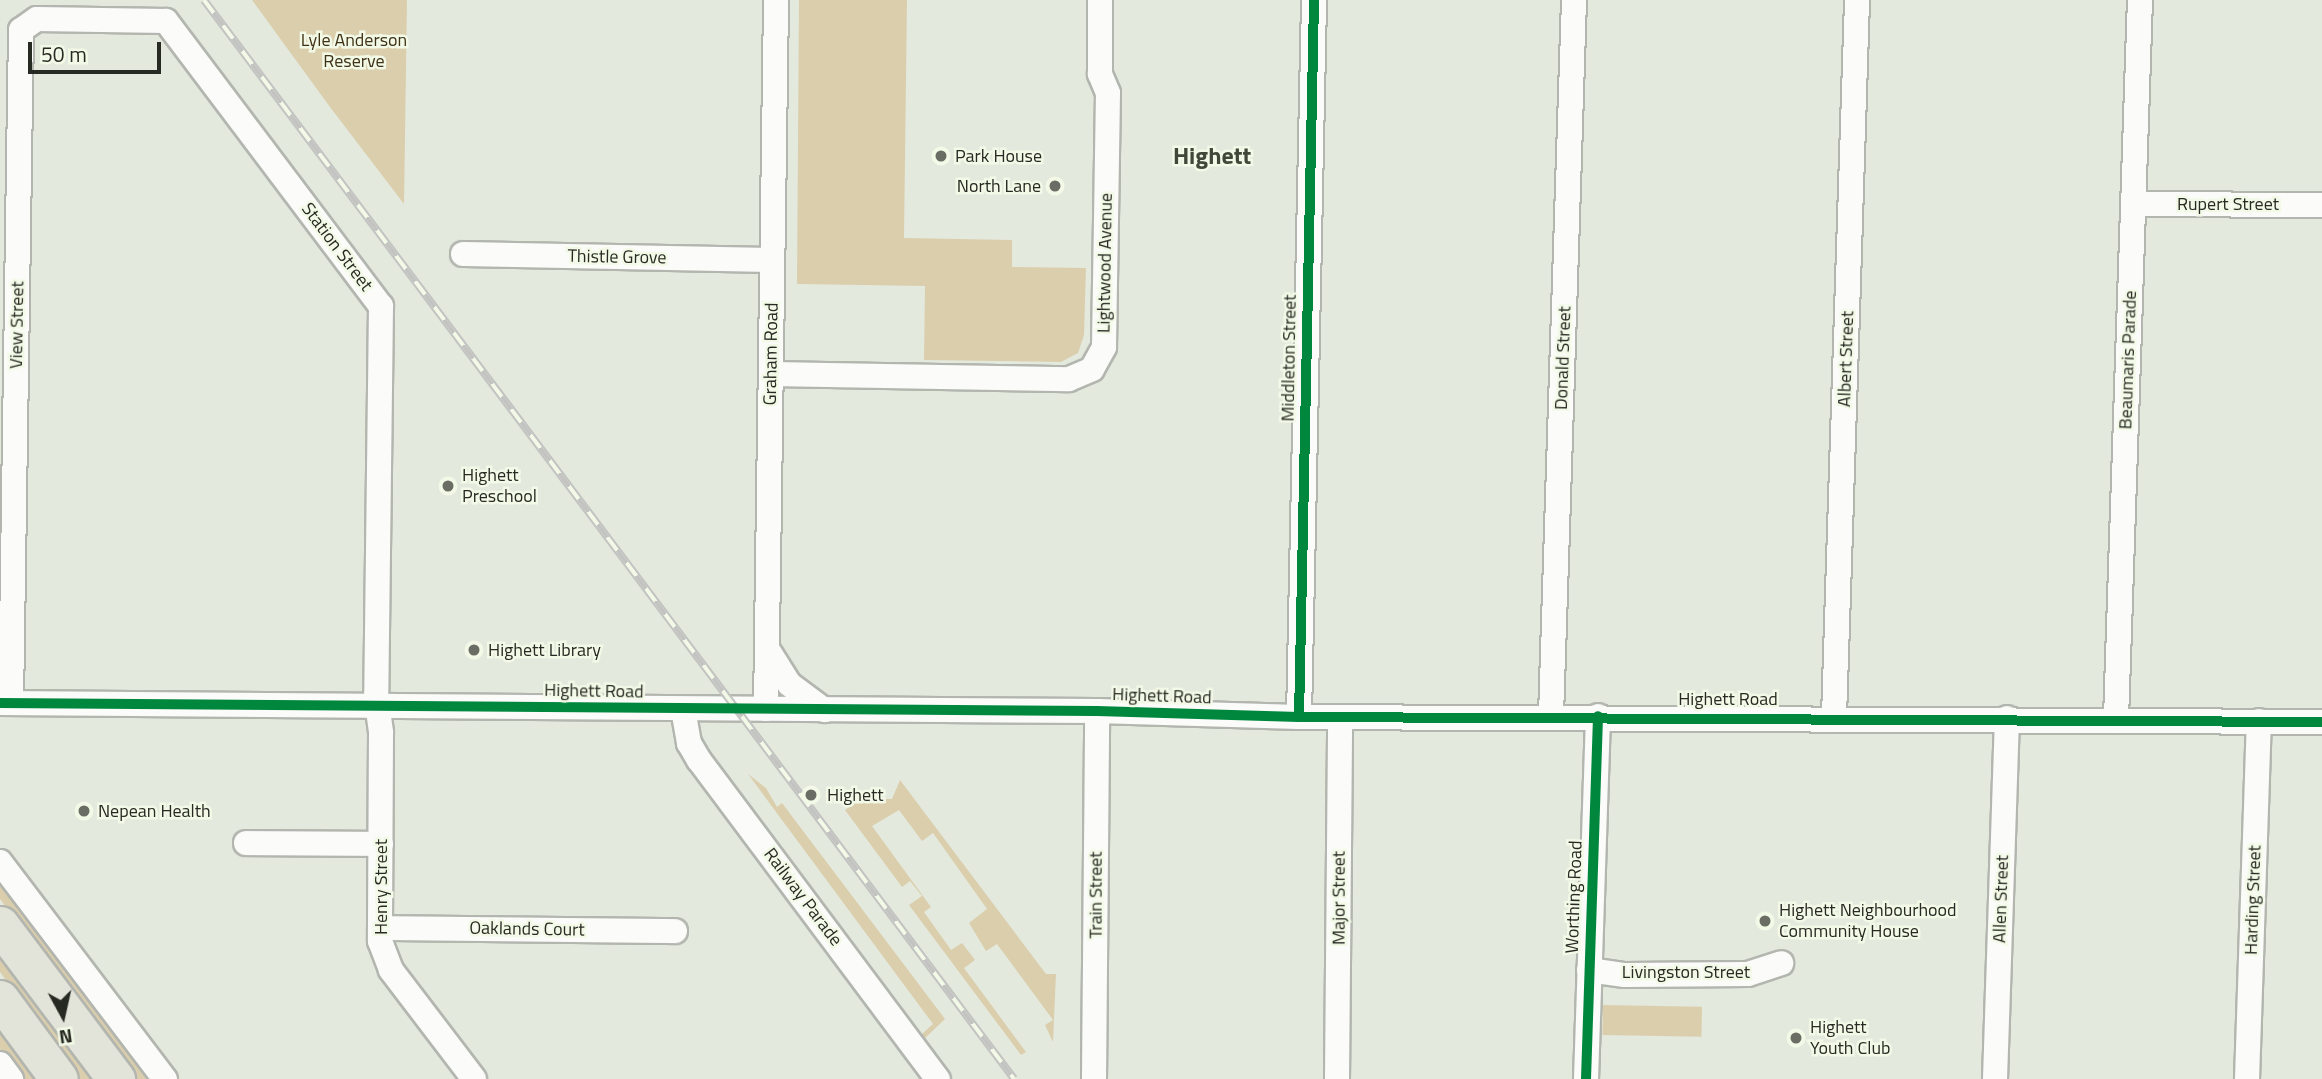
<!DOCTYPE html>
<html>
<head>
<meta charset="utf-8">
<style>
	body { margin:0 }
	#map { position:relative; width:2322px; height:1079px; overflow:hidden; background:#e4e9de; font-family:"Titillium Web",sans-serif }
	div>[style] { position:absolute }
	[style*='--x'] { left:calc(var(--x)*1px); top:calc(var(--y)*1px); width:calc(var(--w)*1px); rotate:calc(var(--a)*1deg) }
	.green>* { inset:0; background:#dbceac; transform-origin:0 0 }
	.roads { filter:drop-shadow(2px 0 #b3b6af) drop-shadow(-2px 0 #b3b6af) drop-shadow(0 2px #b3b6af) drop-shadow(0 -2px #b3b6af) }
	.minor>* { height:24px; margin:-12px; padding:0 12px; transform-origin:12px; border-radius:12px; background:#fbfcfa }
	.highway>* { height:37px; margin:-18.5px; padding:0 18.5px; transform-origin:18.5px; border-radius:18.5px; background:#e3e4d9 }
	.rail>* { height:8px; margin-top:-4px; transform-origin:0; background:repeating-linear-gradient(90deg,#f2fae7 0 16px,#c3c4c1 0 32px); box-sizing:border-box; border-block:2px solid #c3c4c1 }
	.cycleway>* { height:10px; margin:-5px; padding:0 5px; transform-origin:5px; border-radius:5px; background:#00873e }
	.dots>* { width:19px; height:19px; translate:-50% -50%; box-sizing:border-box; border:4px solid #f2fae7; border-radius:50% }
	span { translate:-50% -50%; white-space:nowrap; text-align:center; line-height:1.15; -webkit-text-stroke:5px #f2fae7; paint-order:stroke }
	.park-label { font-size:18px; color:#403216 }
	.poi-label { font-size:18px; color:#272a23 }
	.left { translate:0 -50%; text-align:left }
	.right { translate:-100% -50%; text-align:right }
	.street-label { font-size:18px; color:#272a23 }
	.district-label { font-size:24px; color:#414839; font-weight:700 }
	.north { position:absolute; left:28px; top:981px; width:70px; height:70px; -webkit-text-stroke:5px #f2fae7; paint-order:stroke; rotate:172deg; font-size:19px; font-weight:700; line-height:28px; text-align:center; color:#272a23 }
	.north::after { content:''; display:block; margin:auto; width:24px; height:32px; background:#272a23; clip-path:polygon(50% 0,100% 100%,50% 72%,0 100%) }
	.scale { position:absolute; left:28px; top:42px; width:133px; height:32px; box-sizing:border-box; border:4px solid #272a23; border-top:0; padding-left:9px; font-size:21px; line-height:24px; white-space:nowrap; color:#272a23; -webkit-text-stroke:5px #f2fae7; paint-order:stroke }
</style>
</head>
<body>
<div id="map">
	<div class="green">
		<i style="clip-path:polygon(252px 0,407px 0,404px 204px,330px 107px)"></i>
		<i style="clip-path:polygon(799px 0,907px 0,904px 238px,1012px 240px,1012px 267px,1086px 268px,1084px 335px,1078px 353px,1061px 362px,924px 360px,925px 286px,797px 284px)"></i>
		<i style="clip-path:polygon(748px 774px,766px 788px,777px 807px,782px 803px,945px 1019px,924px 1039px,922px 1034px,933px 1024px)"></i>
		<i style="clip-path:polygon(900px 780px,1046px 974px,1056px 974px,1053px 1042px,1045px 1025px,1053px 1020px,997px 944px,986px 951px,969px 923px,987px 909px,933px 833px,922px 841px,899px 810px,872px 826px,931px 907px,924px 912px,951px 950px,962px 943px,975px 960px,964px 968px,1026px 1052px,1021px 1055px,909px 905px,922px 896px,910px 881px,902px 887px,845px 810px,860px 799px,892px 799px)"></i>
		<i style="clip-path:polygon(0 877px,154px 1079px,136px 1079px,0 899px)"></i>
		<i style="clip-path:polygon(0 948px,99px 1079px,77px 1079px,0 972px)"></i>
		<i style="left:1603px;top:1005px;width:99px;height:30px;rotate:1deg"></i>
		<i style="clip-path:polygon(0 1025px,41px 1079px,23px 1079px,0 1049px)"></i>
	</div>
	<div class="roads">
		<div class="minor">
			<i style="--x:2133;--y:204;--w:189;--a:0.3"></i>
			<i style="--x:463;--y:254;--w:309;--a:1.1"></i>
			<i style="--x:771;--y:374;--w:298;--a:1"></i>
			<i style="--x:1069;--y:379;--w:25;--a:-23"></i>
			<i style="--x:1092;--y:369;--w:25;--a:-61"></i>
			<i style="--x:1104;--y:347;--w:254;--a:-89.1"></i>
			<i style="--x:1108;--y:93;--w:21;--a:-113"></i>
			<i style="--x:1100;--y:74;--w:74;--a:-90"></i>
			<i style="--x:768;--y:650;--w:40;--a:58"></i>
			<i style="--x:789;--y:684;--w:44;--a:36.6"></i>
			<i style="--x:0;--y:703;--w:1097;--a:0.42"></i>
			<i style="--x:1097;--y:711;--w:202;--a:1.7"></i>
			<i style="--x:1299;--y:717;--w:1023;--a:0.28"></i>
			<i style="--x:11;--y:703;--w:673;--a:-89.15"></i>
			<i style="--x:21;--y:30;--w:19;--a:-35"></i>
			<i style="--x:37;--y:19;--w:129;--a:0.9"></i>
			<i style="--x:166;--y:21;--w:357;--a:53"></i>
			<i style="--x:381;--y:306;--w:390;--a:90.7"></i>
			<i style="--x:376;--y:696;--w:37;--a:82"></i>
			<i style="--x:381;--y:733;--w:208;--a:90.3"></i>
			<i style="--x:380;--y:941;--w:31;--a:69"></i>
			<i style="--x:391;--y:970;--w:137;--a:52.7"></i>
			<i style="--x:683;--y:709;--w:35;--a:80"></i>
			<i style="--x:689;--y:743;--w:20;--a:60"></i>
			<i style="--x:699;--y:760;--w:399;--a:53.2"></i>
			<i style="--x:766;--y:709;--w:709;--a:-89.19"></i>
			<i style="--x:1551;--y:716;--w:716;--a:-88.16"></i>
			<i style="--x:1299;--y:717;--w:717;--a:-88.8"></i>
			<i style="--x:1834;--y:717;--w:717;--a:-88.16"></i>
			<i style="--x:2116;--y:719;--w:719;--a:-88.09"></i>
			<i style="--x:246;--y:843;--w:135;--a:0.4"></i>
			<i style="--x:0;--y:862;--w:273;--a:52.8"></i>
			<i style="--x:380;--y:928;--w:295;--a:0.6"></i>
			<i style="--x:1589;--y:970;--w:36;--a:8"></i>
			<i style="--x:1625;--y:975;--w:123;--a:-0.5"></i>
			<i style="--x:1748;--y:974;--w:35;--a:-18"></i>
			<i style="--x:0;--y:1064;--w:19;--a:54"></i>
			<i style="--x:1094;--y:1079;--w:368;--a:-89.5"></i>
			<i style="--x:1337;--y:1079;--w:361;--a:-89.5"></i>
			<i style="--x:1586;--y:1079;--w:363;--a:-88.1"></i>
			<i style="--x:1995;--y:1079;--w:361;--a:-88.1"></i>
			<i style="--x:2247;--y:1079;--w:358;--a:-88.1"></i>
		</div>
		<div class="highway">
			<i style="--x:0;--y:925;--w:193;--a:53"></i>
			<i style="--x:0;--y:999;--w:99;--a:53.6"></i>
		</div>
	</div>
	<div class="rail">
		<i style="--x:204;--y:0;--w:1349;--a:53.1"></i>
	</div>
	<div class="cycleway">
		<i style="--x:0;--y:703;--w:1097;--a:0.42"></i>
		<i style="--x:1097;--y:711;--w:202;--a:1.7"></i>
		<i style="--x:1299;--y:717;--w:1023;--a:0.28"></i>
		<i style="--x:1299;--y:717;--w:717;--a:-88.8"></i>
		<i style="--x:1586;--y:1079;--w:363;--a:-88.1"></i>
	</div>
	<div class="dots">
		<i style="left:941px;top:156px;background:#696d64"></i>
		<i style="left:1055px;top:186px;background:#696d64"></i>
		<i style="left:448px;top:486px;background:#696d64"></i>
		<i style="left:474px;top:650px;background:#696d64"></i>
		<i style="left:811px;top:795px;background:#696d64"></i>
		<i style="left:84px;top:811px;background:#696d64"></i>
		<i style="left:1765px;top:921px;background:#696d64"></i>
		<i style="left:1796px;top:1038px;background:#696d64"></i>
	</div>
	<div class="park-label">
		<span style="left:354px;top:51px">Lyle Anderson<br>Reserve</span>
	</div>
	<div class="poi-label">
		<span class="left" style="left:955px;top:156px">Park House</span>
		<span class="right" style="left:1041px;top:186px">North Lane</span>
		<span class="left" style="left:462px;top:486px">Highett<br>Preschool</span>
		<span class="left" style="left:488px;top:650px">Highett Library</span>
		<span class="left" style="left:827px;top:795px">Highett</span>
		<span class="left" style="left:98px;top:811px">Nepean Health</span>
		<span class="left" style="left:1779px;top:921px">Highett Neighbourhood<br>Community House</span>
		<span class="left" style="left:1810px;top:1038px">Highett<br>Youth Club</span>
	</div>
	<div class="street-label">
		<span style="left:2228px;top:204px">Rupert Street</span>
		<span style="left:337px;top:247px;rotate:53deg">Station Street</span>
		<span style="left:617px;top:257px;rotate:1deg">Thistle Grove</span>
		<span style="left:1105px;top:263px;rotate:-89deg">Lightwood Avenue</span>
		<span style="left:17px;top:325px;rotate:-89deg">View Street</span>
		<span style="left:771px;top:354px;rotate:-89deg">Graham Road</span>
		<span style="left:1289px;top:358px;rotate:-89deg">Middleton Street</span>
		<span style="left:1563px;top:358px;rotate:-88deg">Donald Street</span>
		<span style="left:1846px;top:359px;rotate:-88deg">Albert Street</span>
		<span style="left:2128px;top:360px;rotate:-88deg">Beaumaris Parade</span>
		<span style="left:594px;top:691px;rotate:1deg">Highett Road</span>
		<span style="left:1162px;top:696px;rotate:2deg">Highett Road</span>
		<span style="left:1728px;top:699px">Highett Road</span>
		<span style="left:381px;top:887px;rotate:-90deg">Henry Street</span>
		<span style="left:1096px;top:895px;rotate:-90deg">Train Street</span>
		<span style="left:803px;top:897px;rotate:53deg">Railway Parade</span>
		<span style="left:1574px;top:897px;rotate:-88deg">Worthing Road</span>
		<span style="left:1339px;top:898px;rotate:-90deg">Major Street</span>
		<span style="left:2001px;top:899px;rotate:-88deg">Allen Street</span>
		<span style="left:2253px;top:900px;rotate:-88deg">Harding Street</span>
		<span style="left:527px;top:929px;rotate:1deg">Oaklands Court</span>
		<span style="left:1686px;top:972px">Livingston Street</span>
	</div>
	<div class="district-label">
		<span style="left:1212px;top:156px">Highett</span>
	</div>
	<div class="north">N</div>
	<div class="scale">50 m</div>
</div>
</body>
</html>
